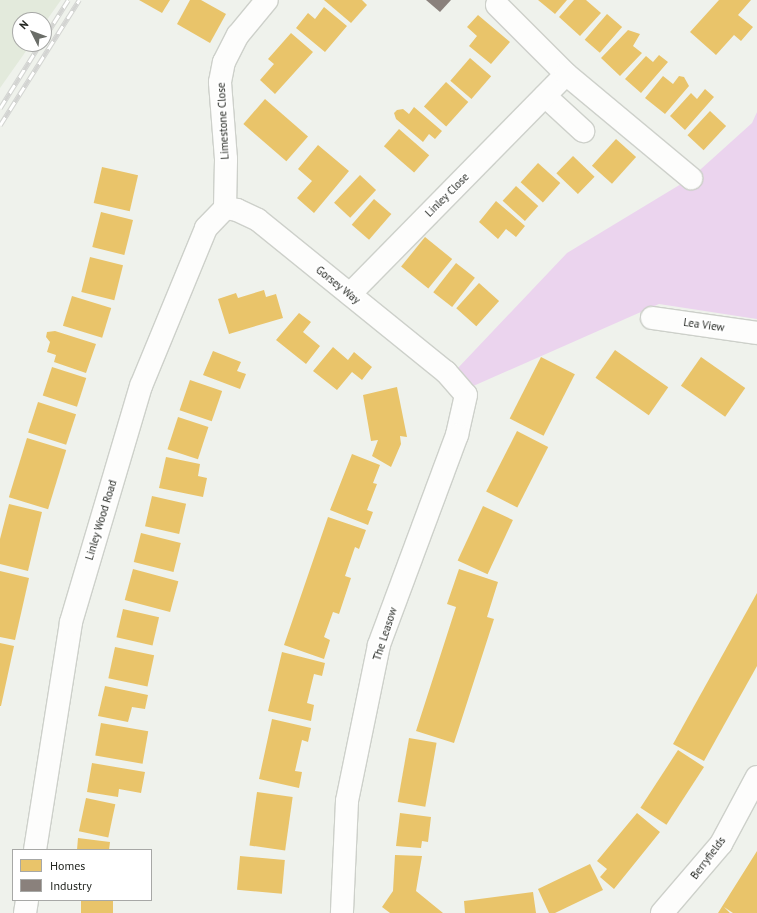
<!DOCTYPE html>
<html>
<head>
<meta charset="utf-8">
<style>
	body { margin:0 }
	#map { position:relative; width:757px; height:913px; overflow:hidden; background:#eff2ec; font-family:"PT Sans",sans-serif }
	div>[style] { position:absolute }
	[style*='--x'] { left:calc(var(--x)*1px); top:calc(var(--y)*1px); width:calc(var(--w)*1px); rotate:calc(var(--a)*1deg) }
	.built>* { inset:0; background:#e3eadc }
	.green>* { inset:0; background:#ebd4ee }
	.homes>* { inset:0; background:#e9c46a; transform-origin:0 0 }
	.industry>* { inset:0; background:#8a817c }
	.roads { filter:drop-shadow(1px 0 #cdd0ca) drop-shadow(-1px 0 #cdd0ca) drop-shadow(0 1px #cdd0ca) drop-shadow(0 -1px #cdd0ca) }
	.street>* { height:22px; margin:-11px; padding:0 11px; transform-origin:11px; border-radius:11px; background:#fdfdfc }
	.rail>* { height:4.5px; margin-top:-2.25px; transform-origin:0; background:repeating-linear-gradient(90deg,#fff 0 9px,#d3d4d2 0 18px); box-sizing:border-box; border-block:1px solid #d3d4d2 }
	span { translate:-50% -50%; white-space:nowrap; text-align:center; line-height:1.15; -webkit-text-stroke:4px #fff; paint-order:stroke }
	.street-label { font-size:11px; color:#232621 }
	.legend { position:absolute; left:12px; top:849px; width:140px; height:52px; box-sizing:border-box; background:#fff; border:1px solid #a7a8a6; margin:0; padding:5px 7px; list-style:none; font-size:12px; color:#232621 }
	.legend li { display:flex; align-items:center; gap:8px; height:20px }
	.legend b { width:20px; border:1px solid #a7a8a6 }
	.north { position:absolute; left:12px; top:12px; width:40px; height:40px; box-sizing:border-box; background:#fff; border:1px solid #a7a8a6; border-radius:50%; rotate:312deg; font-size:11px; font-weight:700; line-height:16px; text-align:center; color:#232621 }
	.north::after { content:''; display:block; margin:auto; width:14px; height:18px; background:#6a6d68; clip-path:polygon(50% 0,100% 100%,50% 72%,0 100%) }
</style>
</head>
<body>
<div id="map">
	<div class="built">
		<i style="clip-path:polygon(0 0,61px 0,44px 24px,44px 20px,20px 20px,20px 44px,31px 44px,0 88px)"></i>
	</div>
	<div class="green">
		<i style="clip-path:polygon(757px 112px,757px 319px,659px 304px,471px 387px,457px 369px,567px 253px,691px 178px,752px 123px)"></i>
	</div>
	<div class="homes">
		<i style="clip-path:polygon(139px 0,170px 0,162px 13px)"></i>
		<i style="clip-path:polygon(190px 0,201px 0,226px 14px,210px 43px,177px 24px)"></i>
		<i style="clip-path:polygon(324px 0,362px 0,367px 5px,351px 23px)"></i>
		<i style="clip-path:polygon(538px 0,567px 0,555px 14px)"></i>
		<i style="clip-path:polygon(574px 0,586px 0,601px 13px,580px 36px,559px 17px)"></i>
		<i style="clip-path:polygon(719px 0,751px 0,738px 15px,753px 27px,741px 41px,734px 35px,716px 55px,690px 32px)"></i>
		<i style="clip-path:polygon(324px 7px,347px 26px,325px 52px,296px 28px,308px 13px,315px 19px)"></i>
		<i style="left:607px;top:14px;width:20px;height:34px;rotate:41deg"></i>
		<i style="clip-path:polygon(478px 15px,510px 42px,491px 64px,469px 46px,477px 36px,467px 27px)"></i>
		<i style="clip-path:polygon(628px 30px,640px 34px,633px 46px,642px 53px,620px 76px,601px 58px)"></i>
		<i style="clip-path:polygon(291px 33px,313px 52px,275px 94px,260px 80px,274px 64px,268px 59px)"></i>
		<i style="clip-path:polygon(659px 55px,668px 62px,641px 93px,625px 79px,646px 56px,653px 62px)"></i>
		<i style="left:470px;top:58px;width:28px;height:30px;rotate:41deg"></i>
		<i style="clip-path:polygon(663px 76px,673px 84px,679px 76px,684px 77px,689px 86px,665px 114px,645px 98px)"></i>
		<i style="left:446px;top:82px;width:30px;height:33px;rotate:42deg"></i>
		<i style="clip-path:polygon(705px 89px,714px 97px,685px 130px,670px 116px,691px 93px,697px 99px)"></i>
		<i style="left:265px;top:99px;width:57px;height:33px;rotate:41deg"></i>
		<i style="clip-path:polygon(414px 107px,442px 131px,435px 139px,429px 134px,423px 142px,396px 119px,394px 113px,397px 110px,403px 109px,409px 114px)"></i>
		<i style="left:710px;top:111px;width:22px;height:33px;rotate:43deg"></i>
		<i style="left:399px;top:129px;width:40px;height:23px;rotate:41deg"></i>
		<i style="left:616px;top:139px;width:27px;height:36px;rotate:42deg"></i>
		<i style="clip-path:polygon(318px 145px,349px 171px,314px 213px,297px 198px,312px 181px,298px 169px)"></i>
		<i style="left:573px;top:156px;width:30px;height:24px;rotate:44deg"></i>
		<i style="left:538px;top:163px;width:30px;height:26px;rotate:42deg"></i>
		<i style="left:102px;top:167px;width:37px;height:37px;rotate:13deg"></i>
		<i style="left:360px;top:175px;width:22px;height:38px;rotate:43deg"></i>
		<i style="left:516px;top:186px;width:30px;height:20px;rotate:42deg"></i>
		<i style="left:374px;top:199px;width:23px;height:34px;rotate:41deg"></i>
		<i style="clip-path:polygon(496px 201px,525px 226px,516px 237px,506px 229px,498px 239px,479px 222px)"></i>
		<i style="left:101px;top:212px;width:33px;height:36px;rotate:14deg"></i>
		<i style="left:425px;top:237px;width:35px;height:38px;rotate:39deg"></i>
		<i style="left:90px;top:257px;width:34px;height:36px;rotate:14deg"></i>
		<i style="left:456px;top:263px;width:24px;height:37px;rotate:38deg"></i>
		<i style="left:479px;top:283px;width:27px;height:34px;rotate:42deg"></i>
		<i style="clip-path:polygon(264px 290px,266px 297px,276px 294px,283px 318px,229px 334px,218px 299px,236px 293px,238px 298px)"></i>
		<i style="left:72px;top:296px;width:41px;height:31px;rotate:17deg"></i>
		<i style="clip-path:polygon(299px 313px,311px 322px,303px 332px,320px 346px,306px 364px,276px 340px)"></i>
		<i style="clip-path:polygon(55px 331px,96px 344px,86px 373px,54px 362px,56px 355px,47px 352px,50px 342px,46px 337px,47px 332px)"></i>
		<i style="clip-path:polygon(333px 347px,348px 360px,354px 352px,372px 367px,362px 380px,352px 372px,337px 390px,313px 371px)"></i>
		<i style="left:615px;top:350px;width:65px;height:34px;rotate:35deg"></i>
		<i style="clip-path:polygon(213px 351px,241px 362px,237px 371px,246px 374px,240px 389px,203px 375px)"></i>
		<i style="left:541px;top:357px;width:38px;height:69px;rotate:27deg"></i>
		<i style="left:701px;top:357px;width:54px;height:35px;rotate:35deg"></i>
		<i style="left:52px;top:367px;width:36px;height:30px;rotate:18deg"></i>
		<i style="left:190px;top:380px;width:34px;height:32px;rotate:19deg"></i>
		<i style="clip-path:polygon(397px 387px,407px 437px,400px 436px,401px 444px,391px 467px,372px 456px,378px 440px,371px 441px,363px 395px)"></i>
		<i style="left:38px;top:402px;width:40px;height:32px;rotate:18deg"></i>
		<i style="left:178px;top:417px;width:32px;height:34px;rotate:18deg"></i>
		<i style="left:517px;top:431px;width:35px;height:68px;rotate:27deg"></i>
		<i style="left:27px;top:438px;width:41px;height:62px;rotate:17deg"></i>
		<i style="clip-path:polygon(352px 454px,380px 465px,373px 483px,377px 484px,367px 510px,373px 512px,368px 525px,330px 510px)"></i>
		<i style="clip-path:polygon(166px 457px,200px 464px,198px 476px,207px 478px,203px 497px,159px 488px)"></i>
		<i style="left:152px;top:496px;width:35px;height:31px;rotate:13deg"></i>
		<i style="clip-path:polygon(9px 504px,42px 512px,28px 571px,0 564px,0 539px)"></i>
		<i style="left:483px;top:506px;width:33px;height:60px;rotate:25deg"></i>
		<i style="clip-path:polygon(328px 517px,366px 530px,359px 549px,355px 547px,345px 576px,351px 578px,339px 614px,333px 612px,324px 637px,330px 640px,324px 659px,284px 645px)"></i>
		<i style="left:141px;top:533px;width:41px;height:30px;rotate:14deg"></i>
		<i style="left:133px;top:569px;width:47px;height:32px;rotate:15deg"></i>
		<i style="clip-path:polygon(459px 569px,498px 582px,487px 617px,494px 619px,454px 743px,416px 731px,456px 607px,447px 604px)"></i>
		<i style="clip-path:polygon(0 571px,29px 578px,15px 640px,0 637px)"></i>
		<i style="clip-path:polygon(757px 593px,757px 666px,704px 761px,673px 744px)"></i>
		<i style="left:123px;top:609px;width:37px;height:29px;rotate:13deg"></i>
		<i style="clip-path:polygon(0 643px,14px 646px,1px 706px,0 706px)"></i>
		<i style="left:115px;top:647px;width:40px;height:32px;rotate:12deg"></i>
		<i style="clip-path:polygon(282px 652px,325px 663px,322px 676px,314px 674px,307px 703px,314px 705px,311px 721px,268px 711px)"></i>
		<i style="clip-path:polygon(105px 686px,148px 695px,145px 709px,132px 707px,128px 722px,98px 716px)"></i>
		<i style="clip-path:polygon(272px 719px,311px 728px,308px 742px,302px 740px,295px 771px,302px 772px,299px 788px,259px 779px)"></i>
		<i style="left:101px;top:723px;width:48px;height:33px;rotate:10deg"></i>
		<i style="left:409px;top:738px;width:28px;height:65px;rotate:10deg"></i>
		<i style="left:678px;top:750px;width:31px;height:69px;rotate:33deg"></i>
		<i style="clip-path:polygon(92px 763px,145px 772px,141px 793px,119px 789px,118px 797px,87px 792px)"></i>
		<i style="left:257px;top:792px;width:36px;height:54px;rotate:8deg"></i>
		<i style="left:86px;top:798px;width:30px;height:34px;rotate:12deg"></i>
		<i style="clip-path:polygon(400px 813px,431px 817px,428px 842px,422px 841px,421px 848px,396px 846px)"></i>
		<i style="clip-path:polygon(637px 813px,660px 832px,614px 889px,600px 877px,607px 869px,597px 861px)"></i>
		<i style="clip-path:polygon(78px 838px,110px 842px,109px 850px,77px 850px)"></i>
		<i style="clip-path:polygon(757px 851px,757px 913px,733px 913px,724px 907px,730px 913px,718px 913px)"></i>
		<i style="clip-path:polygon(395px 855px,422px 856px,416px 891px,443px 913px,390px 913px,382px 907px,393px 891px)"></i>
		<i style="left:240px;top:856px;width:45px;height:34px;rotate:5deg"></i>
		<i style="clip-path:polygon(590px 864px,603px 890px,555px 913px,549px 913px,538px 889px)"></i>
		<i style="clip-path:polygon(533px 892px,536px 913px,465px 913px,464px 901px)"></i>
		<i style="left:81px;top:900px;width:32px;height:13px"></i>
	</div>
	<div class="industry">
		<i style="clip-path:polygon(426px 0,451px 0,440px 12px)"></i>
	</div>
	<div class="roads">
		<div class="street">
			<i style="--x:497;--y:5;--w:98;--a:45"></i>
			<i style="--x:545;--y:96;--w:52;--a:42.6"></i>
			<i style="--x:225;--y:208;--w:12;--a:9"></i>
			<i style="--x:237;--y:210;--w:23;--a:25"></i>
			<i style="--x:258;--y:220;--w:242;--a:39"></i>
			<i style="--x:446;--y:372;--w:30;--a:49"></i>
			<i style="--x:466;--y:395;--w:41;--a:102.7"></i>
			<i style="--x:457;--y:435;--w:224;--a:110.4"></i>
			<i style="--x:379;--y:645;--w:159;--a:101.6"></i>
			<i style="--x:347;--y:801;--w:112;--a:92.6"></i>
			<i style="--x:225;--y:208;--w:49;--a:-88.8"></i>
			<i style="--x:226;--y:159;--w:77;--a:-94.5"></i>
			<i style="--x:220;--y:82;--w:20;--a:-79"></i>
			<i style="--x:224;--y:62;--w:30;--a:-63"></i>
			<i style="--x:238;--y:35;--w:45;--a:-50.4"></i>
			<i style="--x:350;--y:294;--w:308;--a:-45.5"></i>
			<i style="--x:566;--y:74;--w:163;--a:39.8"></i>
			<i style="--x:652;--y:318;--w:106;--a:8.1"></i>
			<i style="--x:35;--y:850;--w:231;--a:-81"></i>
			<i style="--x:71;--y:622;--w:246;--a:-73.5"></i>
			<i style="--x:141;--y:386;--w:171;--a:-67.6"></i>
			<i style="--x:206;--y:228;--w:28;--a:-46"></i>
			<i style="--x:25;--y:913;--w:13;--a:-81"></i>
			<i style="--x:662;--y:913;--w:91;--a:-49.5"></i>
			<i style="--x:721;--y:844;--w:76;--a:-61.8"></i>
		</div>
	</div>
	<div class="rail">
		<i style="--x:44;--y:38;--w:45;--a:-57.7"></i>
		<i style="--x:0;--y:108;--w:75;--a:-58"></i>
		<i style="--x:0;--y:125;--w:148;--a:-57.7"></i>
	</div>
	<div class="street-label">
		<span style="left:223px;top:121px;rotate:-93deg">Limestone Close</span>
		<span style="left:447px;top:195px;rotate:-45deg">Linley Close</span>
		<span style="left:338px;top:285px;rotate:39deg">Gorsey Way</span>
		<span style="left:704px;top:325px;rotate:8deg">Lea View</span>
		<span style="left:101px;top:520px;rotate:-73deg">Linley Wood Road</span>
		<span style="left:385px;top:634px;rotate:-72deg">The Leasow</span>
		<span style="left:708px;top:858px;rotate:-53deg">Berryfields</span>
	</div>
	<ul class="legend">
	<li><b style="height:11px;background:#e9c46a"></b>Homes</li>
	<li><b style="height:11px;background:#8a817c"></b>Industry</li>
	</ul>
	<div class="north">N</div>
</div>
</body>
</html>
